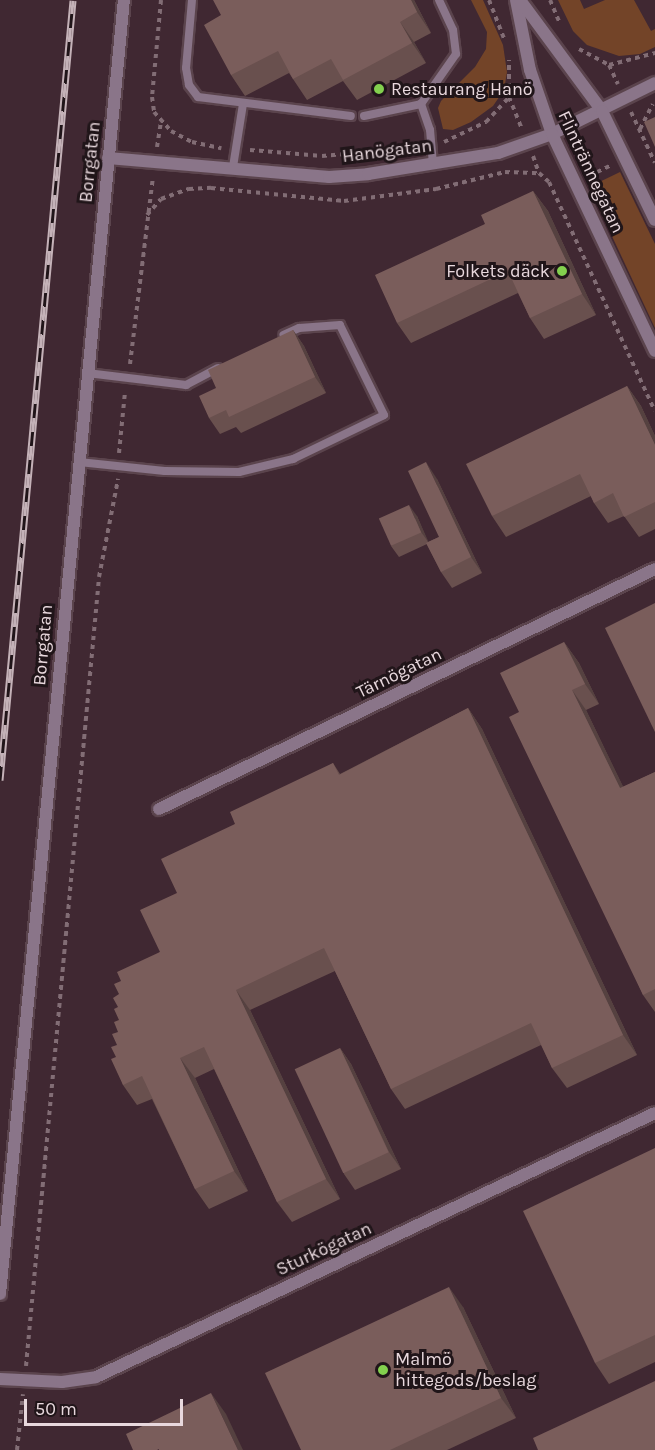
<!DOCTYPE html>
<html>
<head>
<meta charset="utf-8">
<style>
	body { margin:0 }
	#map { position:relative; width:655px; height:1450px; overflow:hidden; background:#402832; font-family:Karla,sans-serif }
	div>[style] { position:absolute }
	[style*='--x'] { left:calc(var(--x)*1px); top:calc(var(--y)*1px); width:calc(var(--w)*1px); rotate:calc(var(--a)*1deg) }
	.green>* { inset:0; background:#734428 }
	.path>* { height:4px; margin-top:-2px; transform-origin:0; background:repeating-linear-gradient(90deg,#826d75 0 4.5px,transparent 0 9px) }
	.roads { filter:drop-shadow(2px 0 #5b444d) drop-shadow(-2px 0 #5b444d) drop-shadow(0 2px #5b444d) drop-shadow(0 -2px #5b444d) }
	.service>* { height:8px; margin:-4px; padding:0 4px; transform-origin:4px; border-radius:4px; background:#8a7589 }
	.minor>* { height:12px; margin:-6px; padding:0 6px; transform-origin:6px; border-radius:6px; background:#8a7589 }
	.tertiary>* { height:12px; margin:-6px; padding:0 6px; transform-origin:6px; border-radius:6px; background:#8a7589 }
	.rail>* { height:7px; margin-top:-3.5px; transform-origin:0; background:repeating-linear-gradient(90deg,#201519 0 14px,#c4b2b8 0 28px); box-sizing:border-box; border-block:2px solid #c4b2b8 }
	.wall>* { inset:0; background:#69504e }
	.shaded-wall>* { inset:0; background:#554140 }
	.building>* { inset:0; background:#7a5d5b; transform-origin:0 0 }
	.dots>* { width:16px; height:16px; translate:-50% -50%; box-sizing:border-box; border:3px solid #201519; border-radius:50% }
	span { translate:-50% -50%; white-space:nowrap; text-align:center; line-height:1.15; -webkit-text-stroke:6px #201519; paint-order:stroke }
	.poi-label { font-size:18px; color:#e8d8dd }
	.left { translate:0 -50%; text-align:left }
	.right { translate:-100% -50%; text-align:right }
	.street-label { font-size:18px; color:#e8d8dd }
	.scale { position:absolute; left:24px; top:1399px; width:159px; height:27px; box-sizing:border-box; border:3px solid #e8d8dd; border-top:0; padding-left:8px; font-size:18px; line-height:21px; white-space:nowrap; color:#e8d8dd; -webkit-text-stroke:4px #201519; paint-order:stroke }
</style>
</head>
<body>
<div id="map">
	<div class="green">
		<i style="clip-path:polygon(471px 0,483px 0,503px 45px,507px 72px,504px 90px,493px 106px,471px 122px,453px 130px,443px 129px,438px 108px,441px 101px,475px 67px,486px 49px,487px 32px)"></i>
		<i style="clip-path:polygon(558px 0,580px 0,584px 9px,605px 0,634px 0,651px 31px,655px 29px,655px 47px,640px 54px,619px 56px,587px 45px,573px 31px)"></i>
		<i style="clip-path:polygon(620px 172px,655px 244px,655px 328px,589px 187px)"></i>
	</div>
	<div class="path">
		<i style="--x:161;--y:0;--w:97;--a:95.3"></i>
		<i style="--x:152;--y:97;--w:15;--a:82"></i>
		<i style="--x:154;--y:112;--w:25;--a:48"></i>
		<i style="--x:171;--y:131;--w:24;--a:28"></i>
		<i style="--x:192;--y:142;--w:30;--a:12"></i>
		<i style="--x:489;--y:0;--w:44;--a:68.7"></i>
		<i style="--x:550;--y:0;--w:26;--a:67"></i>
		<i style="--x:579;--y:49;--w:34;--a:28"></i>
		<i style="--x:609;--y:65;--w:21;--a:65"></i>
		<i style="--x:609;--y:65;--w:48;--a:-14.6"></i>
		<i style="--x:509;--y:97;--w:35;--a:68"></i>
		<i style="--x:631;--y:112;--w:56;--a:64.8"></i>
		<i style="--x:640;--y:129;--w:28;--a:-63"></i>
		<i style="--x:444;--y:142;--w:47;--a:-25.5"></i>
		<i style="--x:486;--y:122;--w:34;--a:-47"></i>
		<i style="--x:509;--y:97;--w:37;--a:-90"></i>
		<i style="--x:157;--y:147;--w:24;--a:-81"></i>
		<i style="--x:250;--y:150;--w:72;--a:4.8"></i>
		<i style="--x:322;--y:156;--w:91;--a:-5"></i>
		<i style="--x:533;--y:156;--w:18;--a:71"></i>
		<i style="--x:539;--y:173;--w:13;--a:42"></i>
		<i style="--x:549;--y:182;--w:252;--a:65.2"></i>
		<i style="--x:589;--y:176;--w:25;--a:-26"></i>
		<i style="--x:147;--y:215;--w:21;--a:-49"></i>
		<i style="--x:161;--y:199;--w:30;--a:-20"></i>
		<i style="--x:189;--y:189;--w:22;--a:-3"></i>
		<i style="--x:211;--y:188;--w:134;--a:5.6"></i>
		<i style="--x:344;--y:201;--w:93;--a:-7.4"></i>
		<i style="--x:436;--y:189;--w:71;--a:-13.8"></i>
		<i style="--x:505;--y:172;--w:34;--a:2"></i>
		<i style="--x:130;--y:364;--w:187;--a:-83"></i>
		<i style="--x:119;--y:453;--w:61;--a:-84.4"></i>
		<i style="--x:26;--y:1366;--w:792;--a:-84.71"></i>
		<i style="--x:99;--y:577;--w:100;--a:-79"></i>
		<i style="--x:17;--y:1450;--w:56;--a:-83.9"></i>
	</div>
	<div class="roads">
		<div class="service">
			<i style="--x:192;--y:0;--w:68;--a:95"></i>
			<i style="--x:186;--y:68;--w:17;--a:80"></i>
			<i style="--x:189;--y:85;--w:15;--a:53"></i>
			<i style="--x:198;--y:97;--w:154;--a:7.1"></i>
			<i style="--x:364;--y:116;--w:58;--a:-11.9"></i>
			<i style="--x:433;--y:164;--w:34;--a:-95"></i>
			<i style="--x:430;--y:130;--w:28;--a:-109"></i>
			<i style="--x:421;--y:104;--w:61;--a:-55"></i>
			<i style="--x:456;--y:54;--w:24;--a:-97"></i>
			<i style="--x:453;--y:30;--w:33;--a:-115"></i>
			<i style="--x:233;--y:167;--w:64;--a:-81"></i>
			<i style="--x:87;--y:373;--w:100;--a:6.9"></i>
			<i style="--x:186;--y:385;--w:36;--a:-28"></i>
			<i style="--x:79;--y:462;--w:86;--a:6"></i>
			<i style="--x:165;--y:471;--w:74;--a:0.8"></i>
			<i style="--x:239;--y:472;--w:56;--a:-13.5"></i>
			<i style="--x:293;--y:459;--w:101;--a:-25.8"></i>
			<i style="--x:384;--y:415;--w:100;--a:-116.1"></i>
			<i style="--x:340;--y:325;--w:41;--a:175.8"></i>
			<i style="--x:299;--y:328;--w:17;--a:156"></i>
		</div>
		<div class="minor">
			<i style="--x:108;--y:158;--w:222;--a:4.9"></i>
			<i style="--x:329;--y:177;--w:39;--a:-4"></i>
			<i style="--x:368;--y:174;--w:132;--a:-9.2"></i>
			<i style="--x:498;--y:153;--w:57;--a:-19.4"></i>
			<i style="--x:552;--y:134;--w:115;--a:-26.3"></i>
			<i style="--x:159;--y:809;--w:551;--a:-25.82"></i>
			<i style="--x:0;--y:1294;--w:1300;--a:-84.53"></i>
			<i style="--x:0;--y:1379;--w:62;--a:2.8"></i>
			<i style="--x:62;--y:1382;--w:34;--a:-8"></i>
			<i style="--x:96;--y:1377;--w:618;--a:-25.28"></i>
		</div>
		<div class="tertiary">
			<i style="--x:516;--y:0;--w:71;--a:78.7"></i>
			<i style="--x:530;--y:70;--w:68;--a:71"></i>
			<i style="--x:552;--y:134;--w:240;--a:64.6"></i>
			<i style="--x:520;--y:0;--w:138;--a:53.5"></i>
			<i style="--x:602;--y:111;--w:121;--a:64.1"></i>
		</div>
	</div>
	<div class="rail">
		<i style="--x:0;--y:780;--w:783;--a:-84.65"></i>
	</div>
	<div class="wall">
		<i style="clip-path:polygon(414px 0,431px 33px,414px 42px,426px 63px,357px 100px,343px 81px,307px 100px,289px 73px,245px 96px,231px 75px,221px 15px)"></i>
		<i style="clip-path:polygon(533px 191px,548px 211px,596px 315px,544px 339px,530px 318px,518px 293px,411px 343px,397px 323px,485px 224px)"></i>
		<i style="clip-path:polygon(293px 330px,304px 346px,326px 393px,241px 433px,236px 427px,220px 434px,209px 418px,216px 388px)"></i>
		<i style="clip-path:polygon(627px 386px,641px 406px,655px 436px,655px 529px,639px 537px,624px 516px,608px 523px,594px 503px,591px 496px,506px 537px,492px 516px)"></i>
		<i style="clip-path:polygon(437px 479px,482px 573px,452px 588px,441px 572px,427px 544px,399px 557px,391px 546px,417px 516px,428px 542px,439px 537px)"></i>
		<i style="clip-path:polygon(564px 642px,579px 663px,599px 704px,586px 710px,623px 787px,655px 772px,655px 1012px,643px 995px,519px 712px)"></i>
		<i style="clip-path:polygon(468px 708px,482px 729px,637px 1055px,567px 1088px,552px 1068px,541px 1045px,405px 1109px,391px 1089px,335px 971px,250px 1010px,340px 1199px,292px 1222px,277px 1202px,214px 1069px,195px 1078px,248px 1191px,209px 1209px,195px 1189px,152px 1099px,137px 1105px,123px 1085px,116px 1057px,119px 1020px,118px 1007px,121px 981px,160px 952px,177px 893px,235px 824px,333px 763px,340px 774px)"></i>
		<i style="clip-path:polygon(340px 1048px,351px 1064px,401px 1169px,355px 1190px,344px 1174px)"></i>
		<i style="clip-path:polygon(655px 1148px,655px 1362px,609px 1384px,595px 1363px)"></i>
		<i style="clip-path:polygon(463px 1307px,516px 1418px,447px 1450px,301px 1450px)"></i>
	</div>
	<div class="shaded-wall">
		<i style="clip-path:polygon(411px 0,414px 0,431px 33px,417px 12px)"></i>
		<i style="clip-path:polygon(400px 22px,414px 42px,426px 63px,412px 43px)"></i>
		<i style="clip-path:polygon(533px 191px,548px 211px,596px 315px,582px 294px)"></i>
		<i style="clip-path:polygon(293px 330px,304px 346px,326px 393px,315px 377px)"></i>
		<i style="clip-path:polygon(627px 386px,641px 406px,655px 436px,655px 445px)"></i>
		<i style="clip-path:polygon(426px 462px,437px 479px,482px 573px,471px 557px)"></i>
		<i style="clip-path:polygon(409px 505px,417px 516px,429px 543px,421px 532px)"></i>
		<i style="clip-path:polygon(564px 642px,579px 663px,599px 704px,585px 684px)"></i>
		<i style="clip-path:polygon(572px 690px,586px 710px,634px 809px,620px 788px)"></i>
		<i style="clip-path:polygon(468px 708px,482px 729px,637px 1055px,623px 1035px)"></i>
		<i style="clip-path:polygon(236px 990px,250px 1010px,340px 1199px,326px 1179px)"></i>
		<i style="clip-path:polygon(340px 1048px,351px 1064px,401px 1169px,389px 1152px)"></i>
		<i style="clip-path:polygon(180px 1058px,195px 1078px,248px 1191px,234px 1171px)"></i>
		<i style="clip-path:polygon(449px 1287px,463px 1307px,516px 1418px,501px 1398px)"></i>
		<i style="clip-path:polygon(211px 1393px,226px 1414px,243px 1450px,238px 1450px)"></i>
	</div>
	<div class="building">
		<i style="clip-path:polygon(213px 0,411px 0,417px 12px,400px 22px,412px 43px,343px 80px,331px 59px,293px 79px,278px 51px,231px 75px,204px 25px,221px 15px)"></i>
		<i style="clip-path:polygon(655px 117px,655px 147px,644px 122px)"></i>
		<i style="clip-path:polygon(533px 191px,582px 294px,530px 318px,508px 271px,397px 323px,375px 275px,485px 224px,481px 215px)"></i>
		<i style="clip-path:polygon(293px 330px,315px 377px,229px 417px,226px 410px,209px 418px,199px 396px,216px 388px,208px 370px)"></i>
		<i style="clip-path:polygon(627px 386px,655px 445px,655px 502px,624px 517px,613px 493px,594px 503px,580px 474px,492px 516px,466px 464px)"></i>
		<i style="clip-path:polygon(426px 462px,471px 557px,441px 572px,426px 543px,439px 537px,408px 471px)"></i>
		<i style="left:409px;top:505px;width:30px;height:33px;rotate:66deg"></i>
		<i style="clip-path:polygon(655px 603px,655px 732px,605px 628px)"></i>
		<i style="clip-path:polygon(564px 642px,585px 684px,572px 690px,620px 788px,655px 772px,655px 989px,643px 995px,509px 717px,519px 712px,500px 673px)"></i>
		<i style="clip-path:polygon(468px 708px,623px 1035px,552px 1068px,531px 1023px,391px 1089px,324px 948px,236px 990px,326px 1179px,277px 1202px,204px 1047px,180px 1058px,234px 1171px,195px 1189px,142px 1076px,123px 1085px,111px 1059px,116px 1057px,111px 1047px,117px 1045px,112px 1034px,118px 1032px,114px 1022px,119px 1020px,114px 1009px,118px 1007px,113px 998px,119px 994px,114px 984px,121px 981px,117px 972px,160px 952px,140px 910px,177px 893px,161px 859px,235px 824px,230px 812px,333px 763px,339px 775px)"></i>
		<i style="left:340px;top:1048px;width:115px;height:50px;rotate:65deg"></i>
		<i style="clip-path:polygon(655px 1148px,655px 1335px,595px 1363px,523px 1211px)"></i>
		<i style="clip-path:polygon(449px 1287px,501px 1398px,390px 1450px,301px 1450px,265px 1373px)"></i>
		<i style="clip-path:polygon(655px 1381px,655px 1450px,538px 1450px,533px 1438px)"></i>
		<i style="clip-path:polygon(211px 1393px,238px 1450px,159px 1450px,159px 1449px,157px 1450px,133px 1450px,126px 1434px)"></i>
	</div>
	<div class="dots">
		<i style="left:379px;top:89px;background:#83d04e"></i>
		<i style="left:562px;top:271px;background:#83d04e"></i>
		<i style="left:383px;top:1370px;background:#83d04e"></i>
	</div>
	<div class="poi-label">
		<span class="left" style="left:391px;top:89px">Restaurang Hanö</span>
		<span class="right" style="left:550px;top:271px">Folkets däck</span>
		<span class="left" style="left:395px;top:1370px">Malmö<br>hittegods/beslag</span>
	</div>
	<div class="street-label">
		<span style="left:387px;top:151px;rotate:-7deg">Hanögatan</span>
		<span style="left:90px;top:162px;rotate:-84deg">Borrgatan</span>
		<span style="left:591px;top:172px;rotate:65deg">Flintrännegatan</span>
		<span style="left:43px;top:645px;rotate:-85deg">Borrgatan</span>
		<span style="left:399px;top:673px;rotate:-26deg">Tärnögatan</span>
		<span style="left:324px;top:1249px;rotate:-25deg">Sturkögatan</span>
	</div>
	<div class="scale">50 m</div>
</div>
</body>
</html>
